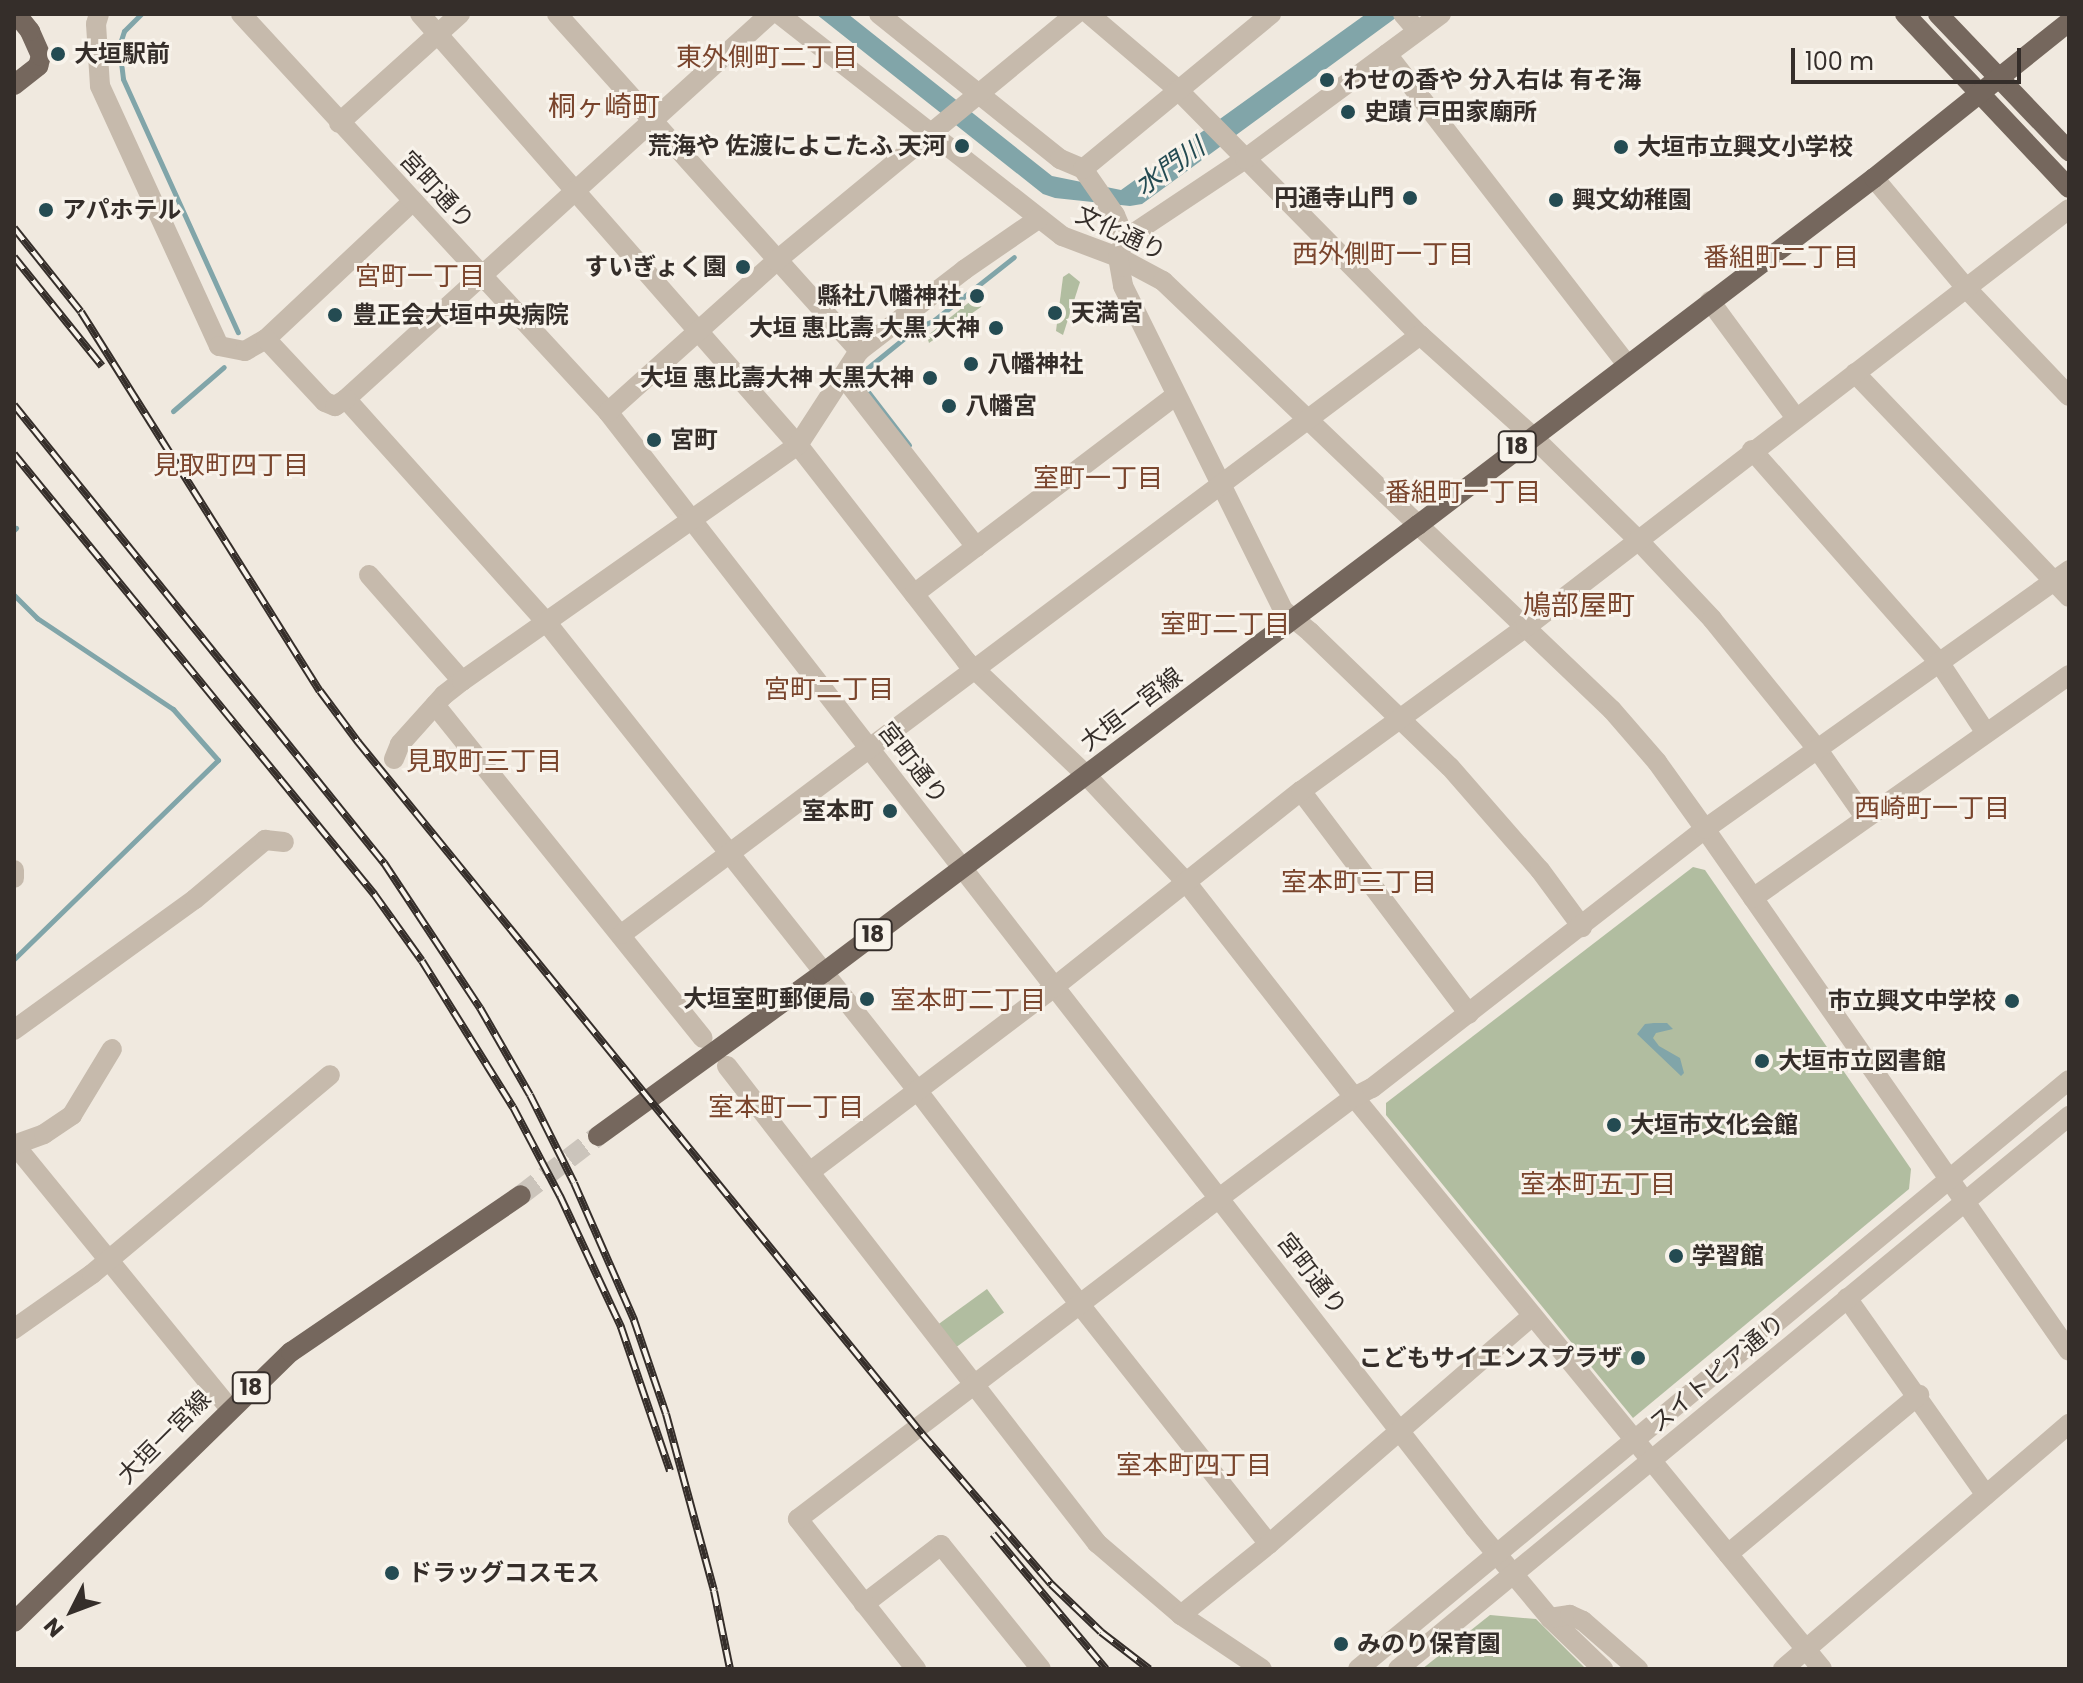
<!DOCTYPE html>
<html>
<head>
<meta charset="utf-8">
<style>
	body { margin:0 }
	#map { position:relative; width:2083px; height:1683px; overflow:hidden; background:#f0e9df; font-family:Poppins,"Noto Sans JP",sans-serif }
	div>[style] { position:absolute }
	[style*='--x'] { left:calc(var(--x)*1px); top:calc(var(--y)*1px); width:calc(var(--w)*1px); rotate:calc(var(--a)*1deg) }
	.green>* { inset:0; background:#b1bda0; transform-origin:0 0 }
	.water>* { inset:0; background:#81a5a9 }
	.stream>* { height:5px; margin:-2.5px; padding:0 2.5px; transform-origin:2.5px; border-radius:2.5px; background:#81a5a9 }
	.major-tunnel>* { height:20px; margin-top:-10px; transform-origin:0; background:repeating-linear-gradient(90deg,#cbc4bb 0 20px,transparent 0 30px) }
	.minor>* { height:20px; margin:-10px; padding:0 10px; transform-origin:10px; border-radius:10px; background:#c6baac }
	.major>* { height:20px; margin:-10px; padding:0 10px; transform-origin:10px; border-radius:10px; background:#75675d }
	.rail>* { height:8px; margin-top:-4px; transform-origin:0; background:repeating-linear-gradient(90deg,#f8f3eb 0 15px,#352e2a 0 30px); box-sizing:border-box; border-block:2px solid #352e2a }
	.dots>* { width:22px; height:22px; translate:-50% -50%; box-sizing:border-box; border:4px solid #f8f3eb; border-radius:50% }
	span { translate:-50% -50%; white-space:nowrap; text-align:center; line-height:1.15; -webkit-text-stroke:6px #f8f3eb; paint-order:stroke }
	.shield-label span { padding:2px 6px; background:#f8f3eb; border:2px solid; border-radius:6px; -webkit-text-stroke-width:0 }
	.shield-label { font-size:22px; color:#352e2a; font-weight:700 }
	.poi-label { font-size:24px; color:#352e2a; font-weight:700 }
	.left { translate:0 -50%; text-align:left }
	.right { translate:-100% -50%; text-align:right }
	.street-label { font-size:24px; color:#352e2a }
	.neighbourhood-label { font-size:26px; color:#7a452d }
	.water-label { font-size:26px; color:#244b52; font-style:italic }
	.quarter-label { font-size:28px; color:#7a452d }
	.frame { position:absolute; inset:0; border:16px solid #352e2a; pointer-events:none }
	.north { position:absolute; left:32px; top:1571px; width:80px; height:80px; -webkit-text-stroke:6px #f8f3eb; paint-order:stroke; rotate:228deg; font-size:22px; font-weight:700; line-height:32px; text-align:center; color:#352e2a }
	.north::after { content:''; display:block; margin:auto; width:28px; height:36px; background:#352e2a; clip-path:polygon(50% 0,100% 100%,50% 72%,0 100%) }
	.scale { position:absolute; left:1791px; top:48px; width:230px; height:36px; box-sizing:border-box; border:4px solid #352e2a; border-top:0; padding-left:10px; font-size:24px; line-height:28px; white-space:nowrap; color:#352e2a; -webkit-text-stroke:6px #f8f3eb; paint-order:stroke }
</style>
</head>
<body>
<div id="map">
	<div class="green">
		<i style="clip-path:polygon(1069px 273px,1080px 282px,1063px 335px,1056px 331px,1063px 277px)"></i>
		<i style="clip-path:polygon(977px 296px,983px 302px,981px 307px,929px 343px,927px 336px)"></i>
		<i style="clip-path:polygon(1693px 867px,1705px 870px,1911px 1169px,1909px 1189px,1633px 1418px,1386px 1115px,1386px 1103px)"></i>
		<i style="left:987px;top:1289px;width:29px;height:61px;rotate:54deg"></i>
		<i style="clip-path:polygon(1490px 1615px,1536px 1619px,1586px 1669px,1422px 1669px)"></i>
	</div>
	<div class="water">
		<i style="clip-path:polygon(816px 14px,848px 14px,1052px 176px,1121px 190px,1366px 14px,1401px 14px,1142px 204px,1130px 206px,1055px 198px,1043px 194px)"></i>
		<i style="clip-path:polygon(1654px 1023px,1667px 1023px,1673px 1029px,1656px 1033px,1653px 1038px,1659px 1046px,1680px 1058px,1684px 1073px,1681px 1076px,1637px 1034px,1645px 1024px)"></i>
	</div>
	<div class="stream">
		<i style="--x:141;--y:14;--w:24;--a:135"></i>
		<i style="--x:124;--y:31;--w:16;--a:108"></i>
		<i style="--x:119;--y:46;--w:33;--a:83"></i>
		<i style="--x:123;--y:79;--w:278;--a:65.6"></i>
		<i style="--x:173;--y:411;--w:67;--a:-40.8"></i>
		<i style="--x:909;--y:445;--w:82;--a:-127.6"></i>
		<i style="--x:859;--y:380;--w:12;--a:-59"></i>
		<i style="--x:865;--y:370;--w:68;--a:-39.1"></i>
		<i style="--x:918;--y:327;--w:16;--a:-22"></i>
		<i style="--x:933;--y:321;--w:103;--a:-38.3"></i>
		<i style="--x:14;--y:530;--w:3;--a:-45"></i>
		<i style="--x:14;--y:595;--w:33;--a:45"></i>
		<i style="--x:37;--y:618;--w:164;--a:33.8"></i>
		<i style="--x:173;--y:709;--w:68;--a:48.6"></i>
		<i style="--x:218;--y:760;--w:285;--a:135.7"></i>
	</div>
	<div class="major-tunnel">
		<i style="--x:521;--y:1195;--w:97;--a:-37.5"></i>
	</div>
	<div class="minor">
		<i style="--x:99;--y:14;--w:10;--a:107"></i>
		<i style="--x:96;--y:24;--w:62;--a:86.3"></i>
		<i style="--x:100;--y:86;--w:286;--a:65.4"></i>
		<i style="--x:219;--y:346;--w:26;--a:11"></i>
		<i style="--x:245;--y:351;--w:24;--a:-30"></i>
		<i style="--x:266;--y:339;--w:202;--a:-43.2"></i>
		<i style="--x:241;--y:14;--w:541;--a:47.32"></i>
		<i style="--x:608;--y:412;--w:1412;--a:52.16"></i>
		<i style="--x:1474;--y:1527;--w:119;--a:50.1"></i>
		<i style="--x:1550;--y:1618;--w:74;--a:43.9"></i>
		<i style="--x:420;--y:14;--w:573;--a:48.75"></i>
		<i style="--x:798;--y:445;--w:274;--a:52.1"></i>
		<i style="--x:966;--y:661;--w:167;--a:43.5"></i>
		<i style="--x:1087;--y:776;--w:145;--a:47"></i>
		<i style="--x:1186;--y:882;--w:273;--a:52"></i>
		<i style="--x:1354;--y:1097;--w:739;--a:50.71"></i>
		<i style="--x:557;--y:14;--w:453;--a:48.1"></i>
		<i style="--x:770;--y:14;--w:573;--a:137.76"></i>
		<i style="--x:346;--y:399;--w:301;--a:48.1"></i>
		<i style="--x:547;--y:623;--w:596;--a:51.61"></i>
		<i style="--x:917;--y:1090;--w:271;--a:52.8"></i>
		<i style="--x:1081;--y:1306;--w:303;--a:51.7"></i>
		<i style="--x:779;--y:14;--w:360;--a:38.1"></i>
		<i style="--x:1062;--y:236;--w:60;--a:20.6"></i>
		<i style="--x:1118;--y:257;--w:51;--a:28.1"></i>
		<i style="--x:1163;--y:281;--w:621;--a:43.7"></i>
		<i style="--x:1612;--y:710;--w:69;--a:49.1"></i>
		<i style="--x:1657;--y:762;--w:82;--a:54.4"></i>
		<i style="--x:1705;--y:829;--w:636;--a:55.11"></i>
		<i style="--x:879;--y:14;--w:232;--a:38.7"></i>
		<i style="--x:1060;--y:159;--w:25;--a:23"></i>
		<i style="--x:1083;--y:169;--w:56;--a:55.2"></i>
		<i style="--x:1115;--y:215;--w:26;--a:67"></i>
		<i style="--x:1125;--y:239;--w:19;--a:111"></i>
		<i style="--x:1118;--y:257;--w:29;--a:80"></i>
		<i style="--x:1123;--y:286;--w:361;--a:63.7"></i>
		<i style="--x:1283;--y:610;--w:35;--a:39"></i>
		<i style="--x:1310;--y:632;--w:194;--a:44"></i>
		<i style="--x:1450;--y:767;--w:137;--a:48.9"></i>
		<i style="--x:1540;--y:870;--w:71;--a:53.6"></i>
		<i style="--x:1089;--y:14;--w:116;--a:40.4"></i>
		<i style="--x:1177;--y:89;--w:346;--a:45.4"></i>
		<i style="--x:1420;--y:335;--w:151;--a:42"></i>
		<i style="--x:1532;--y:436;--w:147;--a:44.4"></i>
		<i style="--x:1637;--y:539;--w:110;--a:46.8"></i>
		<i style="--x:1712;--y:619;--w:169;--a:51"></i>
		<i style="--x:1818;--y:750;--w:82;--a:55"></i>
		<i style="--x:1403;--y:14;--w:21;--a:49"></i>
		<i style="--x:1387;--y:54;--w:392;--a:52.3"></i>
		<i style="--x:339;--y:123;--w:163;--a:-42"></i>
		<i style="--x:1083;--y:169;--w:244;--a:-39.5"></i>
		<i style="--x:1874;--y:178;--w:143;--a:50.1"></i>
		<i style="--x:1966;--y:288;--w:149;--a:46.4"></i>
		<i style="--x:1125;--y:239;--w:144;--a:-33.7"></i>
		<i style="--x:1245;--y:159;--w:244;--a:-36.5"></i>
		<i style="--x:1710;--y:301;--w:145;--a:53.7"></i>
		<i style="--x:266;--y:339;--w:86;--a:46.9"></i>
		<i style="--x:325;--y:402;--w:11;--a:22"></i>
		<i style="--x:335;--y:406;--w:13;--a:-32"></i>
		<i style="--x:1855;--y:373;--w:310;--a:46.3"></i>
		<i style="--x:843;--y:376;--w:217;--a:52.1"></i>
		<i style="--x:608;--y:412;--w:226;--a:-41.9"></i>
		<i style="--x:776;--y:261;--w:389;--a:-39.5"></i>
		<i style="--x:1752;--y:450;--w:283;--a:48.6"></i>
		<i style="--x:1939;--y:662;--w:85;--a:56.5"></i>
		<i style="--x:369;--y:575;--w:141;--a:48.7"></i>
		<i style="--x:914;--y:594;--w:328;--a:-37.2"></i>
		<i style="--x:435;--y:705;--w:427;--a:51.2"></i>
		<i style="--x:394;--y:759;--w:16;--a:-68"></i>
		<i style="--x:400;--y:744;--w:66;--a:-48.1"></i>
		<i style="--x:444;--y:695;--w:23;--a:-38"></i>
		<i style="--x:462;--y:681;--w:411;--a:-35.1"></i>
		<i style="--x:798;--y:445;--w:112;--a:-57"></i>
		<i style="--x:859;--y:351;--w:133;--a:-37.6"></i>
		<i style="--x:964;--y:270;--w:90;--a:-34.6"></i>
		<i style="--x:1301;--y:791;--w:279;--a:53"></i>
		<i style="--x:14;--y:870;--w:8;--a:90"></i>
		<i style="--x:1753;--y:898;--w:387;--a:-35.2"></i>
		<i style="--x:622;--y:934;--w:998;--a:-36.89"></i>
		<i style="--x:14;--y:1030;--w:223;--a:-35.9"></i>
		<i style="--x:195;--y:899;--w:92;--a:-40.1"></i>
		<i style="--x:265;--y:840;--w:19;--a:6"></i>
		<i style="--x:727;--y:1066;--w:604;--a:52.2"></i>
		<i style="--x:1097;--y:1543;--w:111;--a:40.6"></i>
		<i style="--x:1181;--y:1615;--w:97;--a:33.7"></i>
		<i style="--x:14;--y:1144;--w:340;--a:50.8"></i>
		<i style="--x:14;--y:1145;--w:32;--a:-20"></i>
		<i style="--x:44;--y:1134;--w:34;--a:-34"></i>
		<i style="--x:72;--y:1115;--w:77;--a:-58.8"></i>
		<i style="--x:811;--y:1171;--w:303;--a:-37.1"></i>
		<i style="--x:1053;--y:988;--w:317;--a:-38.5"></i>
		<i style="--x:1301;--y:791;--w:278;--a:-36.1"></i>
		<i style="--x:1526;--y:627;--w:685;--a:-37.59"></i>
		<i style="--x:1847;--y:1298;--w:241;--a:54.8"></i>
		<i style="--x:14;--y:1329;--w:95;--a:-35.2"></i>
		<i style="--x:92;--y:1274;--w:310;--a:-39.9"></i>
		<i style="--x:1728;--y:1554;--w:249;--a:-39.8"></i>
		<i style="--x:864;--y:1604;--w:97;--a:-37.5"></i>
		<i style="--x:941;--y:1545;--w:159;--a:51.1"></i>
		<i style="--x:1181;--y:1615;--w:113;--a:-38.9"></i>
		<i style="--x:1269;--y:1544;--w:348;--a:-40.9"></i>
		<i style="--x:1550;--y:1618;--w:20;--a:-9"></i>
		<i style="--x:1570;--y:1615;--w:14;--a:25"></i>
		<i style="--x:1583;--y:1621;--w:73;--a:41.1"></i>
		<i style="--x:916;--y:1669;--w:191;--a:-128.2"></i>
		<i style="--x:798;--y:1519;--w:508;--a:-37.32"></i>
		<i style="--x:1202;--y:1211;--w:190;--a:-36.9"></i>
		<i style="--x:1354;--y:1097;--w:20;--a:-27"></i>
		<i style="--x:1372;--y:1088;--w:422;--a:-37.9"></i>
		<i style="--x:1705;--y:829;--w:447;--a:-35.4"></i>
		<i style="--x:1358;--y:1669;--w:923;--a:-39.64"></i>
		<i style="--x:1398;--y:1669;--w:870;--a:-39.49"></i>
		<i style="--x:1783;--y:1669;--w:377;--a:-40.6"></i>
	</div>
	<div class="major">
		<i style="--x:1905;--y:14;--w:239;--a:46.7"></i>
		<i style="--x:1938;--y:14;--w:190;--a:46.3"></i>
		<i style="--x:14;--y:85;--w:31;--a:-38"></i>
		<i style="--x:38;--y:66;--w:10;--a:-73"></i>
		<i style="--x:41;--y:56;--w:27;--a:-114"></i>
		<i style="--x:30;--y:31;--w:22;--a:-129"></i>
		<i style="--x:598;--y:1136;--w:278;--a:-35.9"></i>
		<i style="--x:823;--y:973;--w:745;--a:-36.98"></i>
		<i style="--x:1418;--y:525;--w:573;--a:-37.27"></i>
		<i style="--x:1874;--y:178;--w:250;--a:-38.7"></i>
		<i style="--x:14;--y:1622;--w:387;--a:-44.3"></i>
		<i style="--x:291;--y:1352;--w:278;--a:-34.3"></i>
	</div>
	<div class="rail">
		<i style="--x:14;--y:228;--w:107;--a:51.4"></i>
		<i style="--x:81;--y:312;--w:448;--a:57.8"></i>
		<i style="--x:320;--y:691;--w:64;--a:53.3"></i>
		<i style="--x:358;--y:742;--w:893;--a:50.82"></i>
		<i style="--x:922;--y:1434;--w:198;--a:49.3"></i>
		<i style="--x:1051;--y:1584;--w:69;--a:43.8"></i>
		<i style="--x:1101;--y:1632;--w:61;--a:37.6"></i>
		<i style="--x:14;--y:257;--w:140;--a:51.1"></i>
		<i style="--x:14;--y:405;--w:589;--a:51.07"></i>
		<i style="--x:384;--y:863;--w:174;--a:56.5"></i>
		<i style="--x:480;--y:1008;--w:100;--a:60.1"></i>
		<i style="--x:530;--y:1095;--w:98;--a:63.4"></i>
		<i style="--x:574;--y:1183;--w:150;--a:66.3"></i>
		<i style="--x:634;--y:1320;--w:99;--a:71.2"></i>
		<i style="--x:666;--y:1414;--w:183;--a:74.8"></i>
		<i style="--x:714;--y:1591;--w:80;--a:78.4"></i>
		<i style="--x:14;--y:454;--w:569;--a:50.71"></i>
		<i style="--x:374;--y:894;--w:82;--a:54.4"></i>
		<i style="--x:422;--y:961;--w:172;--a:58.1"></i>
		<i style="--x:513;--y:1107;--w:101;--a:62.2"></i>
		<i style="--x:560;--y:1196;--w:145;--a:65"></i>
		<i style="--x:621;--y:1327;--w:152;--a:71.2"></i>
		<i style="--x:993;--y:1534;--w:176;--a:50.1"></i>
	</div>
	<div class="dots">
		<i style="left:58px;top:54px;background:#244b52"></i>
		<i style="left:1327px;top:80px;background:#244b52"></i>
		<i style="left:1348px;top:112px;background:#244b52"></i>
		<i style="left:962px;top:146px;background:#244b52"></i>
		<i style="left:1621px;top:147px;background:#244b52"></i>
		<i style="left:1410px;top:198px;background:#244b52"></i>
		<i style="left:1556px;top:200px;background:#244b52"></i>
		<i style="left:46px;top:210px;background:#244b52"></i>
		<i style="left:743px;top:267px;background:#244b52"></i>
		<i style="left:977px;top:296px;background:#244b52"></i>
		<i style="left:1055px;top:313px;background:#244b52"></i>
		<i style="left:335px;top:315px;background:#244b52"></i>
		<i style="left:996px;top:328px;background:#244b52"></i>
		<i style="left:971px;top:364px;background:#244b52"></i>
		<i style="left:930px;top:378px;background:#244b52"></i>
		<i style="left:949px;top:406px;background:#244b52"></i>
		<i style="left:654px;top:440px;background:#244b52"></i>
		<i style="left:890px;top:811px;background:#244b52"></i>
		<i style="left:867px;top:999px;background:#244b52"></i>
		<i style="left:2012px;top:1001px;background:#244b52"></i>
		<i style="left:1762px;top:1061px;background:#244b52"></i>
		<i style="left:1614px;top:1125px;background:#244b52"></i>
		<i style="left:1676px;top:1256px;background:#244b52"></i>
		<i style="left:1638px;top:1358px;background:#244b52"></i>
		<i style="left:392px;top:1573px;background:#244b52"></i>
		<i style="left:1341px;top:1644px;background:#244b52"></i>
	</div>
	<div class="shield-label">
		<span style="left:1517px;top:447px">18</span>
		<span style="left:873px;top:935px">18</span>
		<span style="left:251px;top:1388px">18</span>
	</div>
	<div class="poi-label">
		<span class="left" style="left:74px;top:54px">大垣駅前</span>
		<span class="left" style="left:1343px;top:80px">わせの香や 分入右は 有そ海</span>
		<span class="left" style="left:1364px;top:112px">史蹟 戸田家廟所</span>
		<span class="right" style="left:946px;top:146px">荒海や 佐渡によこたふ 天河</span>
		<span class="left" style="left:1637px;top:147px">大垣市立興文小学校</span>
		<span class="right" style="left:1394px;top:198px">円通寺山門</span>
		<span class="left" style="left:1572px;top:200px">興文幼稚園</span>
		<span class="left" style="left:62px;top:210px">アパホテル</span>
		<span class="right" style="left:727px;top:267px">すいぎょく園</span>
		<span class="right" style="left:961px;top:296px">縣社八幡神社</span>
		<span class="left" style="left:1071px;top:313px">天満宮</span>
		<span class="left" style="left:353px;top:315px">豊正会大垣中央病院</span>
		<span class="right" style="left:980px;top:328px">大垣 惠比壽 大黒 大神</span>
		<span class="left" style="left:987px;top:364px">八幡神社</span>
		<span class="right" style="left:914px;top:378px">大垣 惠比壽大神 大黒大神</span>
		<span class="left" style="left:965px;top:406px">八幡宮</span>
		<span class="left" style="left:670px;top:440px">宮町</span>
		<span class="right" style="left:874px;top:811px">室本町</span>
		<span class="right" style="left:851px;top:999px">大垣室町郵便局</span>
		<span class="right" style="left:1996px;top:1001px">市立興文中学校</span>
		<span class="left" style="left:1778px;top:1061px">大垣市立図書館</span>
		<span class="left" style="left:1630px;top:1125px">大垣市文化会館</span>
		<span class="left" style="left:1692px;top:1256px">学習館</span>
		<span class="right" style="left:1622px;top:1358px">こどもサイエンスプラザ</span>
		<span class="left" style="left:408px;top:1573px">ドラッグコスモス</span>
		<span class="left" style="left:1357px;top:1644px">みのり保育園</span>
	</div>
	<div class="street-label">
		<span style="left:437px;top:190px;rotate:47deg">宮町通り</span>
		<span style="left:1121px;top:233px;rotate:25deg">文化通り</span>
		<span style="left:1131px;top:709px;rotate:-37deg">大垣一宮線</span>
		<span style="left:913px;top:763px;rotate:52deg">宮町通り</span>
		<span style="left:1312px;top:1274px;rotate:52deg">宮町通り</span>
		<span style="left:1717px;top:1373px;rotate:-40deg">スイトピア通り</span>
		<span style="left:164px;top:1437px;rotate:-45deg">大垣一宮線</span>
	</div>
	<div class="neighbourhood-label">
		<span style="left:767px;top:58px">東外側町二丁目</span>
		<span style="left:1383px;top:255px">西外側町一丁目</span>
		<span style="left:1781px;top:258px">番組町二丁目</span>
		<span style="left:420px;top:277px">宮町一丁目</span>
		<span style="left:231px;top:466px">見取町四丁目</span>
		<span style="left:1098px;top:479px">室町一丁目</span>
		<span style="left:1463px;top:493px">番組町一丁目</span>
		<span style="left:1225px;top:625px">室町二丁目</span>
		<span style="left:829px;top:690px">宮町二丁目</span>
		<span style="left:484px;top:762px">見取町三丁目</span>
		<span style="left:1932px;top:809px">西崎町一丁目</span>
		<span style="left:1359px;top:883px">室本町三丁目</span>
		<span style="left:968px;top:1001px">室本町二丁目</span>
		<span style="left:786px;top:1108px">室本町一丁目</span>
		<span style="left:1598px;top:1185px">室本町五丁目</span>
		<span style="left:1194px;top:1466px">室本町四丁目</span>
	</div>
	<div class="water-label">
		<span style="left:1170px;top:167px;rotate:-35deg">水門川</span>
	</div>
	<div class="quarter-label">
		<span style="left:604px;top:107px">桐ヶ崎町</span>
		<span style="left:1579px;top:606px">鳩部屋町</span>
	</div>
	<div class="frame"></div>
	<div class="north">N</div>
	<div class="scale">100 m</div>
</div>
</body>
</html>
